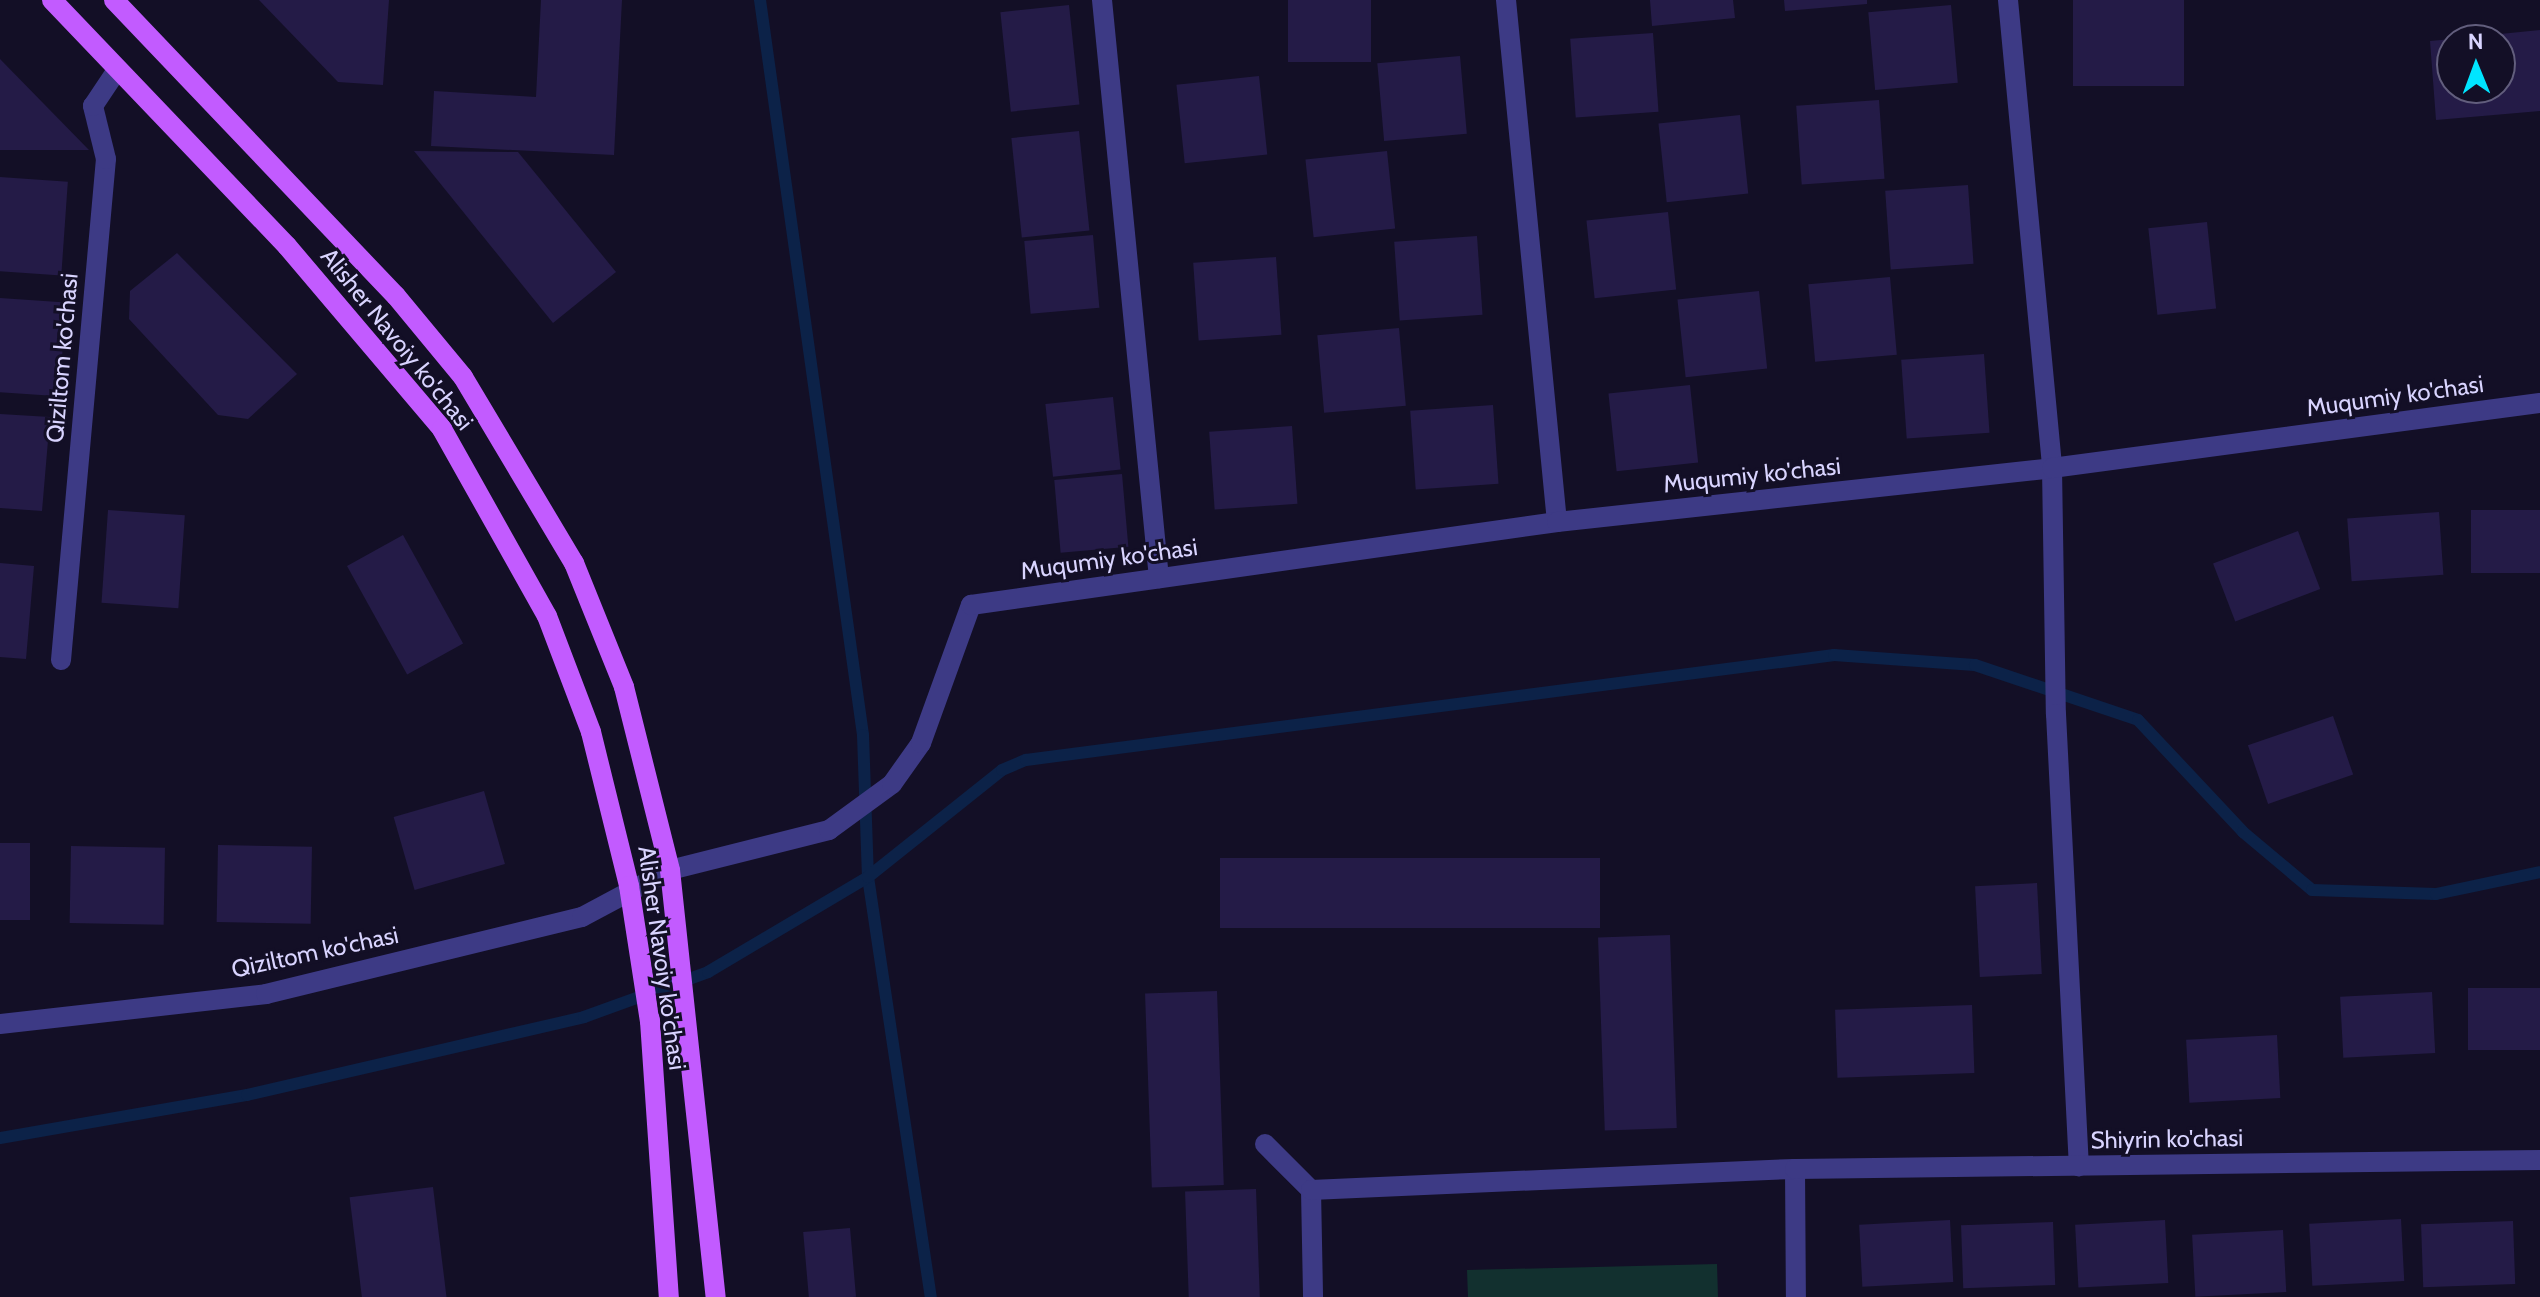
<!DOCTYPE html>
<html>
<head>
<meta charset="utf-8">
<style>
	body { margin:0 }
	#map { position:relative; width:2540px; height:1297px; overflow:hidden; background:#130f26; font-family:Cabin,sans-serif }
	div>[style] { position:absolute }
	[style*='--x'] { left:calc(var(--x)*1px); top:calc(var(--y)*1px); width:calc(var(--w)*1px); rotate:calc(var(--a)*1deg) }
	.green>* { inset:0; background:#12302f }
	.stream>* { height:12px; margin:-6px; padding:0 6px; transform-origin:6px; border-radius:6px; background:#0c2248 }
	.building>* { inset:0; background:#241b47; transform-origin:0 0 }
	.minor>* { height:20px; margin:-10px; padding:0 10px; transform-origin:10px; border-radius:10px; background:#3d3a85 }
	.major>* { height:20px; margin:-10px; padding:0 10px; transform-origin:10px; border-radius:10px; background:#c25bff }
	span { translate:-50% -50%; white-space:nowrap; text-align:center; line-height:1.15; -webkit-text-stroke:6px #130f26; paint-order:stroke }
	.street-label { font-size:24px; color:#d9d4ff }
	.north { position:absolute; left:2436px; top:24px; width:80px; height:80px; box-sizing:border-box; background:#130f26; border:2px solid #625e7d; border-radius:50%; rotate:359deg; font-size:22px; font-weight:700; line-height:32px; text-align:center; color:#d9d4ff }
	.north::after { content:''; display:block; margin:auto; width:28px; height:36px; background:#00e5ff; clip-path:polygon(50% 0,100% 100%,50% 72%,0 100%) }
</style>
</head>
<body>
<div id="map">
	<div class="green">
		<i style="clip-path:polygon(1717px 1264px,1718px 1297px,1468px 1297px,1467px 1270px)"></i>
	</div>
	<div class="stream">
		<i style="--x:760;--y:0;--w:742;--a:82.02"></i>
		<i style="--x:863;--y:735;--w:142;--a:88"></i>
		<i style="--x:868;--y:877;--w:425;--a:81.5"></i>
		<i style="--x:0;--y:1138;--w:251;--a:-9.9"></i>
		<i style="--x:247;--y:1095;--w:346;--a:-13"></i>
		<i style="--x:584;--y:1017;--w:132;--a:-19.9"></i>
		<i style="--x:708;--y:972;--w:186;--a:-30.7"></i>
		<i style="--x:868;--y:877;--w:171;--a:-38.6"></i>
		<i style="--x:1002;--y:770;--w:26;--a:-23"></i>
		<i style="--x:1026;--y:760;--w:815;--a:-7.4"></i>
		<i style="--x:1834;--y:655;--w:141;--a:4.1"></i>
		<i style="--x:1975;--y:665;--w:172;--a:18.6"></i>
		<i style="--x:2138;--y:720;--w:154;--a:46.8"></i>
		<i style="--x:2243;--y:832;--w:90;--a:40"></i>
		<i style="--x:2312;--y:890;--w:124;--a:1.8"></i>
		<i style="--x:2436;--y:894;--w:106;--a:-11.9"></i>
	</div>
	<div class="building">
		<i style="clip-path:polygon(259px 0,389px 0,383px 85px,338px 82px)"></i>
		<i style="clip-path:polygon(541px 0,622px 0,614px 155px,431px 146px,434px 91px,536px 97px)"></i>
		<i style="left:1288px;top:0;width:83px;height:62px"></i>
		<i style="clip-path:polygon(1650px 0,1733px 0,1735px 18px,1652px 26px)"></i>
		<i style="clip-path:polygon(1784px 0,1867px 0,1867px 4px,1785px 11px)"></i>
		<i style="left:2073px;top:0;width:111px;height:86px"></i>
		<i style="left:1069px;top:5px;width:100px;height:69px;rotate:84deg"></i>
		<i style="left:1951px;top:5px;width:78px;height:83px;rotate:85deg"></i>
		<i style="clip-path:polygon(2540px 30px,2540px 111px,2436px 120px,2430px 41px,2452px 39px,2452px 88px,2500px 88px,2500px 40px,2460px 38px)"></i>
		<i style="left:1653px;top:33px;width:79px;height:83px;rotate:86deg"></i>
		<i style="left:1460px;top:56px;width:78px;height:83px;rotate:85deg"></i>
		<i style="clip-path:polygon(0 59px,89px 150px,0 150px)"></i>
		<i style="left:1259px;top:76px;width:79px;height:83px;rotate:84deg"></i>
		<i style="left:1879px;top:100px;width:79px;height:83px;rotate:86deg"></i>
		<i style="left:1740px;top:115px;width:79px;height:82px;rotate:84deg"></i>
		<i style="left:1079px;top:131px;width:100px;height:68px;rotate:84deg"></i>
		<i style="clip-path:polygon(414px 151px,518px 152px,616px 272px,553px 323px)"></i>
		<i style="left:1387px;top:151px;width:78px;height:82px;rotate:84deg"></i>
		<i style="left:0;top:177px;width:68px;height:94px;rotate:4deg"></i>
		<i style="left:1968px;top:185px;width:79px;height:83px;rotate:86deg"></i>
		<i style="left:1668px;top:212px;width:78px;height:82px;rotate:84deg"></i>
		<i style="left:2207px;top:222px;width:87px;height:59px;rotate:84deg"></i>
		<i style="left:1093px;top:235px;width:73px;height:69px;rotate:85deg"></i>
		<i style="left:1477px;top:236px;width:79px;height:83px;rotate:86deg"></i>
		<i style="clip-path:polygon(177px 253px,297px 374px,248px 419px,218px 415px,129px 319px,130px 291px)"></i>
		<i style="left:1276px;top:257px;width:78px;height:83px;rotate:86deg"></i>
		<i style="left:1890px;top:277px;width:78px;height:82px;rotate:85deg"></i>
		<i style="left:1759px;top:291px;width:78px;height:82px;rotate:84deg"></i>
		<i style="left:0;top:298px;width:66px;height:94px;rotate:4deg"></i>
		<i style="left:1399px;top:328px;width:78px;height:82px;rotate:85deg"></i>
		<i style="left:1984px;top:354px;width:79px;height:83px;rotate:86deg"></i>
		<i style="left:1690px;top:385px;width:78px;height:82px;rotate:84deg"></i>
		<i style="left:1113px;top:397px;width:73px;height:68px;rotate:84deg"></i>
		<i style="left:1493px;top:405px;width:79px;height:83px;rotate:86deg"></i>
		<i style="clip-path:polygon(0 414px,50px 417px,42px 511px,0 508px)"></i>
		<i style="left:1292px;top:426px;width:78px;height:83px;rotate:86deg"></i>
		<i style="left:1122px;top:474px;width:73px;height:68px;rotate:85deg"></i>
		<i style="left:108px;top:510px;width:77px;height:93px;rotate:4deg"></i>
		<i style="left:2540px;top:510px;width:63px;height:69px;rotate:90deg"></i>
		<i style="left:2439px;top:512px;width:63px;height:92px;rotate:86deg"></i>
		<i style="left:2298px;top:531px;width:62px;height:91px;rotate:69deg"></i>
		<i style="left:403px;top:535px;width:124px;height:64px;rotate:61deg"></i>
		<i style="clip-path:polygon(0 563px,34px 566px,26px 659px,0 657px)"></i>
		<i style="left:2333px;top:716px;width:62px;height:90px;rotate:71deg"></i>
		<i style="left:484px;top:791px;width:76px;height:94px;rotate:74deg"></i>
		<i style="left:0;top:843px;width:30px;height:77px"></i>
		<i style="left:218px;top:845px;width:94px;height:77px;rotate:1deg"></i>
		<i style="left:71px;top:846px;width:94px;height:77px;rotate:1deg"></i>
		<i style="left:1600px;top:858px;width:70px;height:380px;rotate:90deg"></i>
		<i style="left:2037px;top:883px;width:91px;height:62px;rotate:87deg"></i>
		<i style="left:1670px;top:935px;width:193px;height:72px;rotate:88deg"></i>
		<i style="left:2540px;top:988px;width:62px;height:72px;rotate:90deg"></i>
		<i style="left:1217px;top:991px;width:194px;height:72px;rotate:88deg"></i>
		<i style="left:2432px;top:992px;width:61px;height:92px;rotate:87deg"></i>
		<i style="left:1972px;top:1005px;width:68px;height:137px;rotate:88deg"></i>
		<i style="left:2277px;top:1035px;width:63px;height:91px;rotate:87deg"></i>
		<i style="left:433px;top:1187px;width:111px;height:84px;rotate:83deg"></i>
		<i style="left:1256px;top:1189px;width:108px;height:71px;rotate:88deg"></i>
		<i style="left:2401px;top:1219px;width:62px;height:92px;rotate:87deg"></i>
		<i style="left:1950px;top:1220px;width:62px;height:91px;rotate:87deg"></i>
		<i style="left:2165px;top:1220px;width:63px;height:90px;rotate:87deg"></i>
		<i style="left:2513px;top:1221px;width:63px;height:92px;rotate:88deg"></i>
		<i style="left:2053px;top:1222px;width:63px;height:92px;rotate:88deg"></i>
		<i style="left:850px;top:1228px;width:69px;height:47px;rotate:85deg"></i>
		<i style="left:2283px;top:1230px;width:62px;height:91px;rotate:87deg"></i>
	</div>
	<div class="minor">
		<i style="--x:1102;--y:0;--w:581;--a:84.37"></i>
		<i style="--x:1506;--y:0;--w:524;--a:84.42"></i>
		<i style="--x:2008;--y:0;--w:470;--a:84.6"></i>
		<i style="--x:2052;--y:468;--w:246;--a:89.1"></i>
		<i style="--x:2056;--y:714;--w:453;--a:87.1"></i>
		<i style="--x:61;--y:660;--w:503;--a:-84.87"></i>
		<i style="--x:106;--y:159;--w:55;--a:-103.8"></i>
		<i style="--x:93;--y:106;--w:43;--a:-56.3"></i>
		<i style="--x:0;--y:1024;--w:268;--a:-6.4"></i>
		<i style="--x:266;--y:994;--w:325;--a:-13.7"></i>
		<i style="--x:582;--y:917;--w:100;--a:-28.1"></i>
		<i style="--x:670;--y:870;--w:164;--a:-14.1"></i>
		<i style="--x:829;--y:830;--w:78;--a:-36.1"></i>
		<i style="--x:892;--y:784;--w:50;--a:-54.7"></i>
		<i style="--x:921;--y:743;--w:147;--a:-70.1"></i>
		<i style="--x:971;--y:605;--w:592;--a:-8.06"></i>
		<i style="--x:1557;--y:522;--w:498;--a:-6.2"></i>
		<i style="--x:2052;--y:468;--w:492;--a:-7.6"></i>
		<i style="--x:1265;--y:1144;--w:65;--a:45"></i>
		<i style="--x:1311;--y:1190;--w:107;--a:88.9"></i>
		<i style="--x:1795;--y:1169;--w:128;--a:89.6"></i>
		<i style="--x:1311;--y:1190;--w:484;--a:-2.5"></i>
		<i style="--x:1795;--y:1169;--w:745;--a:-0.69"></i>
	</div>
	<div class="major">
		<i style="--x:52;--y:0;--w:340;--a:46.3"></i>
		<i style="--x:287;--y:246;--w:240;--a:49.7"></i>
		<i style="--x:442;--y:429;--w:214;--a:60.7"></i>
		<i style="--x:547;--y:616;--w:124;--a:69.2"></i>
		<i style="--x:591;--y:732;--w:159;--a:76.1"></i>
		<i style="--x:629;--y:886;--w:137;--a:81.2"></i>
		<i style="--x:650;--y:1021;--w:277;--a:86.1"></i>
		<i style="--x:114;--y:0;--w:409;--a:46.4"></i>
		<i style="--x:396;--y:296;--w:105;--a:50.4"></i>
		<i style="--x:463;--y:377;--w:217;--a:59.2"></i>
		<i style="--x:574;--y:563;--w:134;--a:68"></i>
		<i style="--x:624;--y:687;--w:189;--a:75.9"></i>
		<i style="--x:670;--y:870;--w:429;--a:83.9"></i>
	</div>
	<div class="street-label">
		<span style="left:397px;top:339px;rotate:51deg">Alisher Navoiy ko'chasi</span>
		<span style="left:62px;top:358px;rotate:-85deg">Qiziltom ko'chasi</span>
		<span style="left:2395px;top:396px;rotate:-8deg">Muqumiy ko'chasi</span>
		<span style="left:1752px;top:475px;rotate:-6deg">Muqumiy ko'chasi</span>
		<span style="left:1109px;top:559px;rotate:-8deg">Muqumiy ko'chasi</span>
		<span style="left:315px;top:952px;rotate:-12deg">Qiziltom ko'chasi</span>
		<span style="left:662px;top:958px;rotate:82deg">Alisher Navoiy ko'chasi</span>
		<span style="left:2167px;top:1139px;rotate:-1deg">Shiyrin ko'chasi</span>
	</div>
	<div class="north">N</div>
</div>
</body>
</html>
